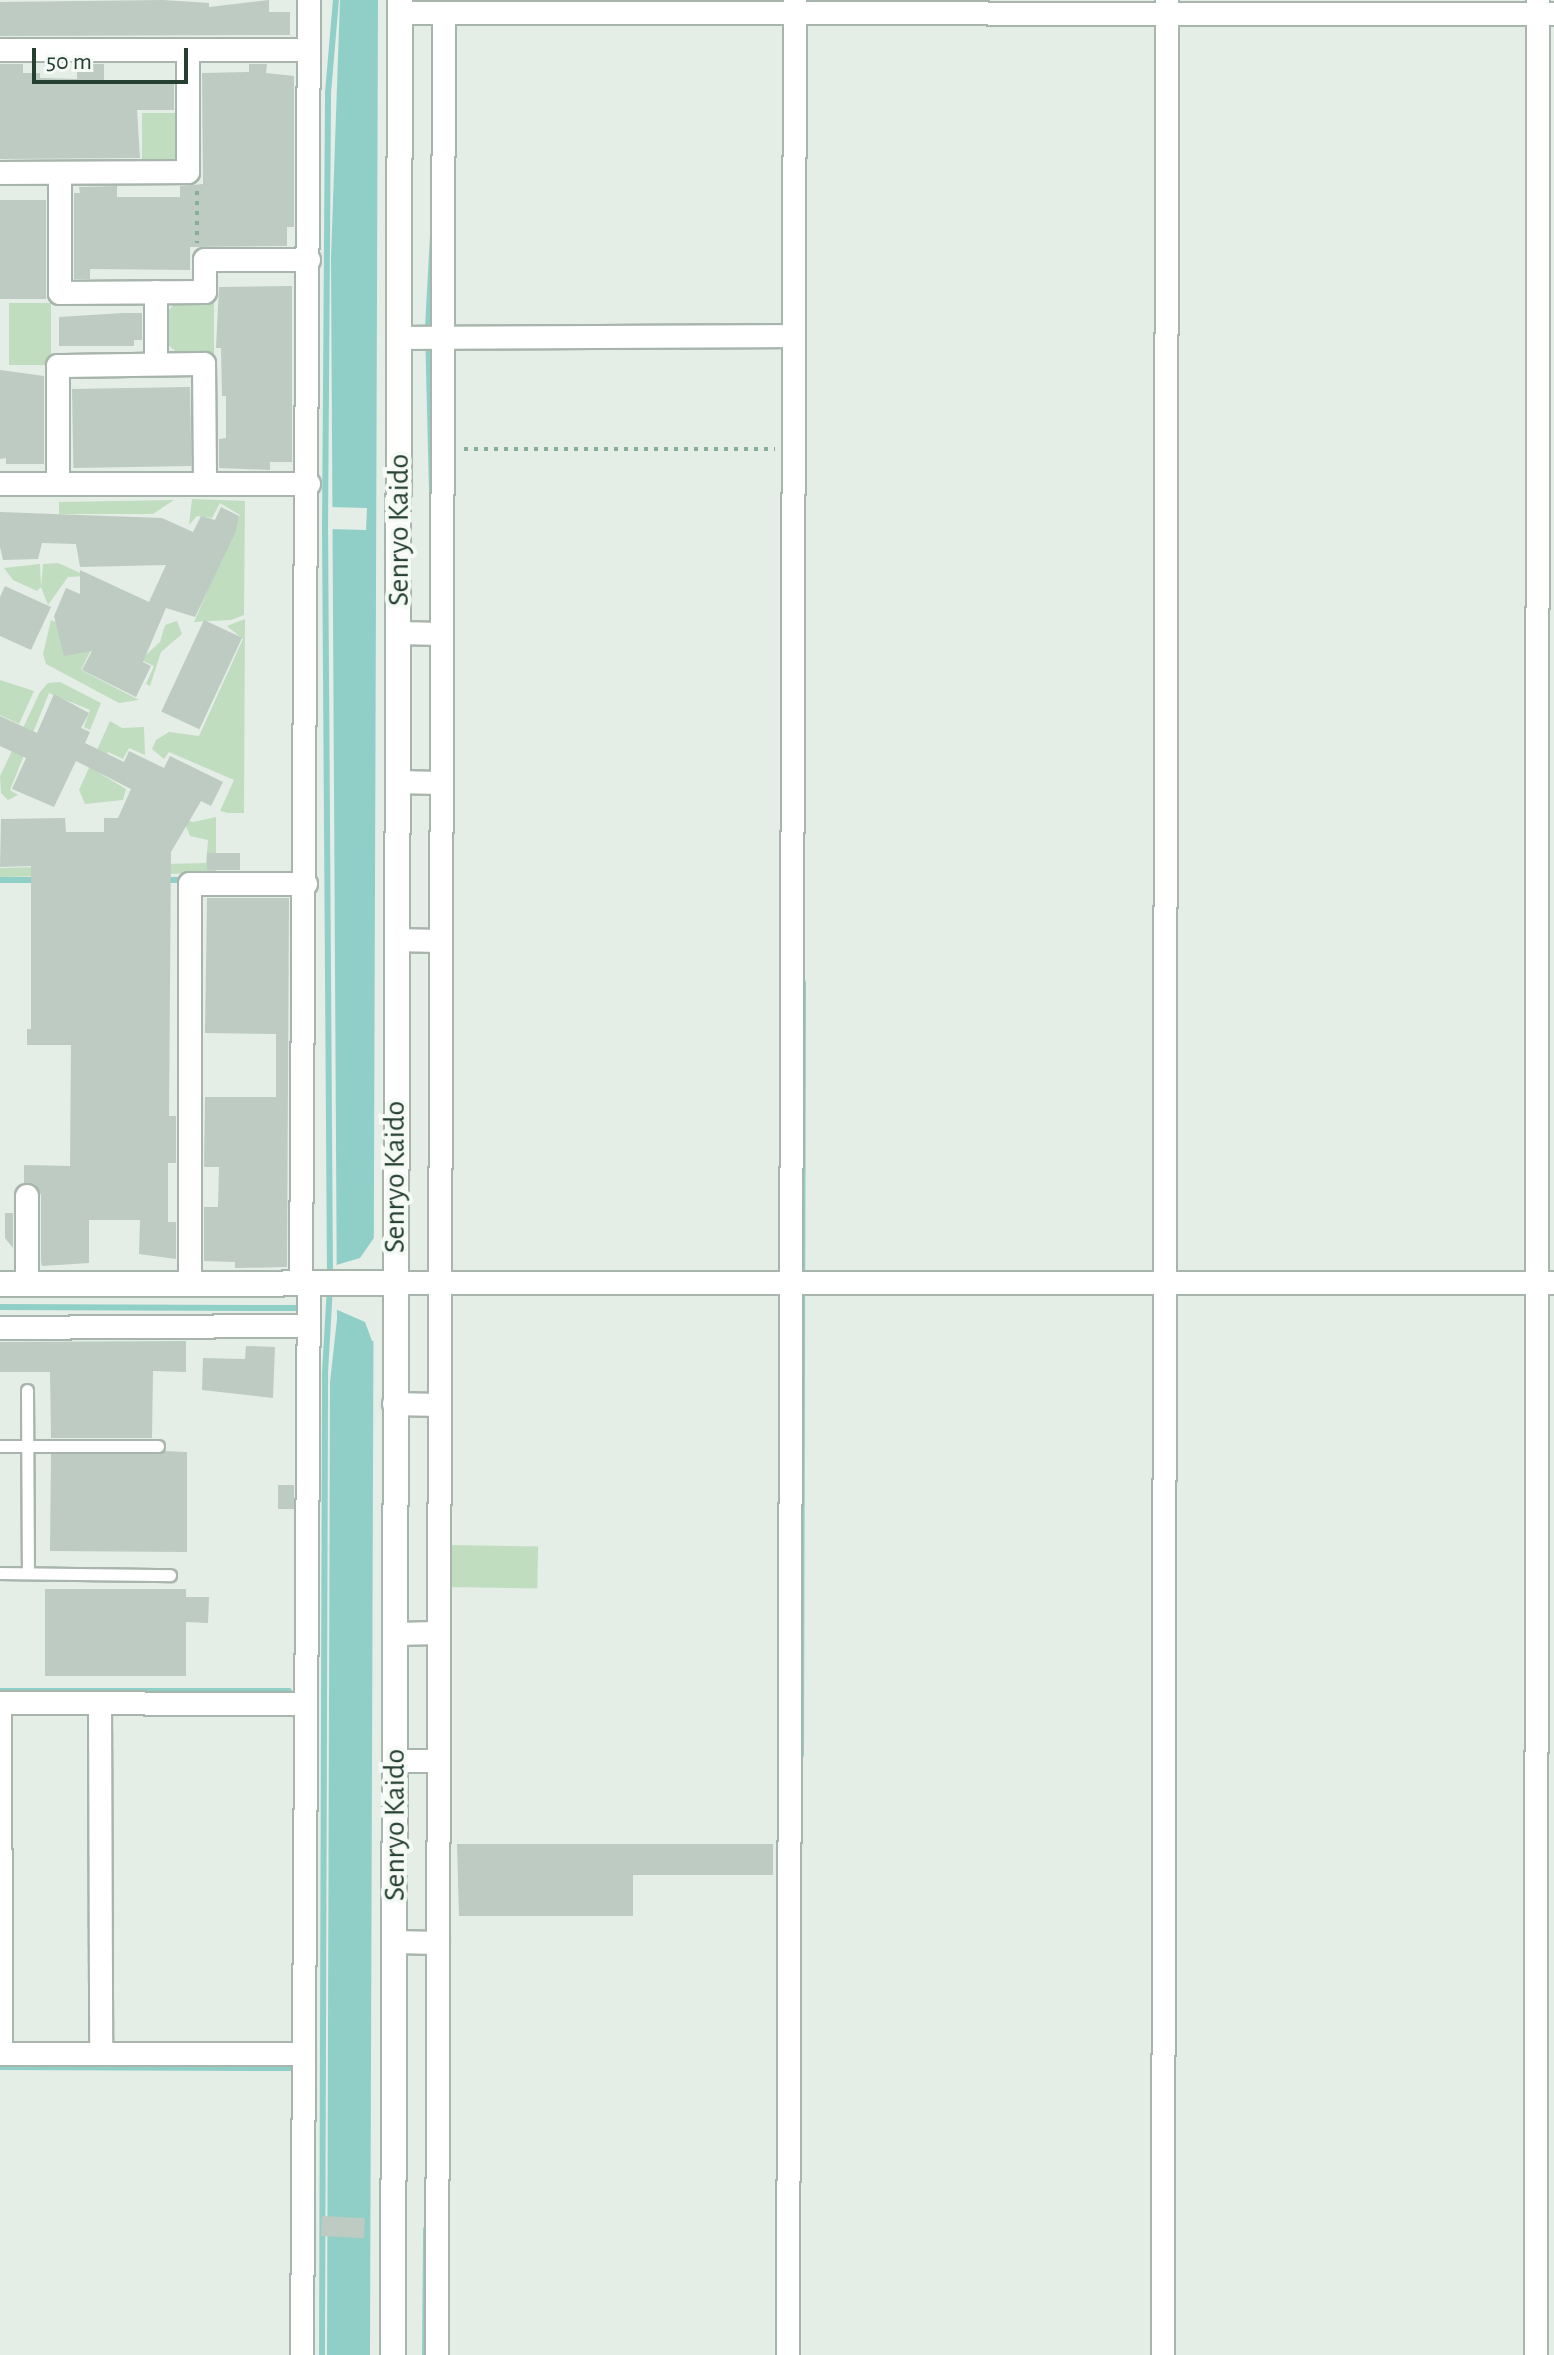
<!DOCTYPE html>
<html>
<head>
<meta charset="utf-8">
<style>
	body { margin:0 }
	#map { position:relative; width:1554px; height:2355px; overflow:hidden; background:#e5ede7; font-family:"Alegreya Sans",sans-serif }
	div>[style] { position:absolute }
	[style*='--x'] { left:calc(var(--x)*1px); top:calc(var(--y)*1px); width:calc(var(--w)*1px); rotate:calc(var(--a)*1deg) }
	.green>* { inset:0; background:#c0ddbf; transform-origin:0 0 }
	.water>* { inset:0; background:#90cfc7 }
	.pier>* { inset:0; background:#e5ede7 }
	.stream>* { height:6px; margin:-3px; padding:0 3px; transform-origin:3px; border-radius:3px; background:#90cfc7 }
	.building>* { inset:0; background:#bdcbc2; transform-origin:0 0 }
	.path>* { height:4px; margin-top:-2px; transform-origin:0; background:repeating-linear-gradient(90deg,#87af97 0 4px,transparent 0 10px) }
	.roads { filter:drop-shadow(2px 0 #a8b5ac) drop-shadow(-2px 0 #a8b5ac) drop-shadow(0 2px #a8b5ac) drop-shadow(0 -2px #a8b5ac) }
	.service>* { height:11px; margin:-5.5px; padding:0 5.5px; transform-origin:5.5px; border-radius:5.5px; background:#fff }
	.minor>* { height:22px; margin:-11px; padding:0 11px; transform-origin:11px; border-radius:11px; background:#fff }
	.tertiary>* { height:24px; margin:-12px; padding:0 12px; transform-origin:12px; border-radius:12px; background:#fff }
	span { translate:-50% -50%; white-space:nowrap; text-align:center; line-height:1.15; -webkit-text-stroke:8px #f5faf6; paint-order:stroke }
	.street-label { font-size:30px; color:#253f30 }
	.scale { position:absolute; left:32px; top:48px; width:156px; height:36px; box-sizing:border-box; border:4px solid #253f30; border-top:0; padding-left:10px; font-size:24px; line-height:28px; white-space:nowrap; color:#253f30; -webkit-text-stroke:6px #f5faf6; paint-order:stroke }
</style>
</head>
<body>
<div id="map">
	<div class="green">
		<i style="clip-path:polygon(142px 113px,181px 113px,181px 152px,170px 164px,142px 164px)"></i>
		<i style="clip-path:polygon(178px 300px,214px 300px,214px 355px,180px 355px,167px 344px,166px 313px)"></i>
		<i style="left:9px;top:303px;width:42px;height:62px"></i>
		<i style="clip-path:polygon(192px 499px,245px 501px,244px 615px,231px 620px,194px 622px,240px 515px,220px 503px,212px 518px,197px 516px,189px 525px)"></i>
		<i style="clip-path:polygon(174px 500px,153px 514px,59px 514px,59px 502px)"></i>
		<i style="clip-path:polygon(58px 563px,87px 576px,68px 577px,48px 605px,41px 587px,37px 591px,13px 580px,4px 568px,40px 564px,41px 587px,43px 564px)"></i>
		<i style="clip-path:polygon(245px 619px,244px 813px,228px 813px,220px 811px,234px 780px,169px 752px,164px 759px,152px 749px,156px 740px,169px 732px,199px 736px,243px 639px,227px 626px)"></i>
		<i style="clip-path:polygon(51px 620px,87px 636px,99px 634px,81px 670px,139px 700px,119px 703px,46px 664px,43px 654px)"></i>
		<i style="clip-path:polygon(177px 621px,182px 634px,161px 652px,150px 686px,146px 684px,154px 666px,135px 657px,147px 654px,160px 642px,165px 625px)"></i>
		<i style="clip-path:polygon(0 680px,34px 691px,19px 724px,0 715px)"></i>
		<i style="clip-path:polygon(60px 682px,101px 703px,90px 730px,84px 727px,90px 710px,49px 693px,10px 790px,18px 795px,8px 800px,1px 793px,0 776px,40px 692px,48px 683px)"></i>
		<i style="clip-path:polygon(110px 721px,122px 728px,144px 727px,145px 755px,129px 748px,123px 759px,108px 752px,99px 773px,126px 789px,123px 800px,85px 804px,79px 790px)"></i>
		<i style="clip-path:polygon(216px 817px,216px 873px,0 877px,0 868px,206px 863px,208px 840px,190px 836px,186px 826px,170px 825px,181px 818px,193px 822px)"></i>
		<i style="left:448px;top:1545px;width:90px;height:42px;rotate:1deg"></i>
	</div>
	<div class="water">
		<i style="clip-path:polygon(340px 0,378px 0,370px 2355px,327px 2355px,330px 1382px,337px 1319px,331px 258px)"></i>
	</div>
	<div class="pier">
		<i style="clip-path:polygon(330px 94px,329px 507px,367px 508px,366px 530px,328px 529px)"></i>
		<i style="clip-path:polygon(378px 1232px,376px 1341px,372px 1341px,365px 1322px,333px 1308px,333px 1266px,360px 1258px)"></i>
	</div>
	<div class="stream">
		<i style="--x:432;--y:491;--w:163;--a:-91.4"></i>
		<i style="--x:428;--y:328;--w:93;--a:-86.9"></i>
		<i style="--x:432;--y:614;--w:44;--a:90"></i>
		<i style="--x:0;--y:880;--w:39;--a:0"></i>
		<i style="--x:162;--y:880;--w:17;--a:0"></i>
		<i style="--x:330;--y:1276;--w:745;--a:-90.38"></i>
		<i style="--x:325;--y:531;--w:438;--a:-89.6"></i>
		<i style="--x:328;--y:93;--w:93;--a:-85.1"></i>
		<i style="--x:0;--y:1307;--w:301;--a:0.2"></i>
		<i style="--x:0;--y:1691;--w:289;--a:0"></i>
		<i style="--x:801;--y:1755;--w:772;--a:-89.85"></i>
		<i style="--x:0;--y:2067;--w:297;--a:0.2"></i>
		<i style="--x:322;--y:2355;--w:982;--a:-89.82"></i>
		<i style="--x:325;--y:1373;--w:86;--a:-86.7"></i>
		<i style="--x:425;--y:2355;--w:126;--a:-89.5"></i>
	</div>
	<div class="building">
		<i style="clip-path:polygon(163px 0,209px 3px,209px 7px,269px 0,269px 12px,290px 12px,290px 35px,0 36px,0 2px)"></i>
		<i style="clip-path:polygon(0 64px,23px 64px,23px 73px,40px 73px,40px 78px,77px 79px,77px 64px,104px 64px,104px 81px,174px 81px,174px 110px,137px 110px,140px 158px,0 159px)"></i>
		<i style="clip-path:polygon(249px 64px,267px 64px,266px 73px,294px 76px,294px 227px,287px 227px,287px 246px,190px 247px,190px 270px,90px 269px,90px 279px,74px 279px,74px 193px,80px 193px,79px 187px,117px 186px,117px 197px,180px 197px,180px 186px,203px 184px,202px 73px,249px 72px)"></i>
		<i style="left:46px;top:200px;width:99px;height:46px;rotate:90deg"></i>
		<i style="clip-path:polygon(292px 286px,292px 462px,270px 462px,270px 470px,219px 468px,219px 439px,226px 438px,226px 396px,222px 396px,221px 348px,216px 348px,219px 287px)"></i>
		<i style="clip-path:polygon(123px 313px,142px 313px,142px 340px,134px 340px,134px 346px,59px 346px,59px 317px)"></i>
		<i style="clip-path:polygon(0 370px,44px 376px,44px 464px,6px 464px,6px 458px,0 459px)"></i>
		<i style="left:190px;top:387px;width:79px;height:118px;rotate:89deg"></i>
		<i style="clip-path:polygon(221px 507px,239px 516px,236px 531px,195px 617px,166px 608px,143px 662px,151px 666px,136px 697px,82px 670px,92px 651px,64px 656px,54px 616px,66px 588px,80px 594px,80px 570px,149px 602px,166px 565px,80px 567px,76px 544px,42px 543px,38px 559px,3px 560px,0 547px,0 512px,162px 518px,193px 532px,201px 516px,215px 520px)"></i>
		<i style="clip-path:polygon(5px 586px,51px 607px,31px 650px,0 636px,0 597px)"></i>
		<i style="left:204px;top:620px;width:42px;height:101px;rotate:25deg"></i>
		<i style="clip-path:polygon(54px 694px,89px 713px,81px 728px,90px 732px,85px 743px,124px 762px,129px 751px,164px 768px,170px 756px,223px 782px,211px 806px,201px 801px,171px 852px,169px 1116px,176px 1116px,176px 1163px,168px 1163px,168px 1222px,176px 1222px,176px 1259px,139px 1254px,140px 1220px,89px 1220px,89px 1263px,42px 1266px,41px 1262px,41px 1195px,35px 1184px,24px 1183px,24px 1165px,70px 1166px,71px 1045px,27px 1045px,27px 1029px,31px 1029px,31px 866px,0 867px,1px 819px,65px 818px,66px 832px,104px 832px,104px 818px,118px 818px,131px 789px,76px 761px,54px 807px,12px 789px,26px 758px,0 746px,0 716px,37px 733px)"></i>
		<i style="left:207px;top:853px;width:33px;height:17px"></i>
		<i style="clip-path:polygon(207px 898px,289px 898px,287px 1267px,235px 1268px,235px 1262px,204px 1261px,204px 1207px,218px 1207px,219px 1167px,204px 1167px,205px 1097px,276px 1097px,276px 1034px,205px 1033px)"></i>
		<i style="clip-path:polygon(5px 1213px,13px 1213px,13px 1248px,5px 1238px)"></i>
		<i style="clip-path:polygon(186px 1341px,186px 1372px,153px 1371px,152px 1438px,51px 1438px,50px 1372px,0 1372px,0 1342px)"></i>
		<i style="clip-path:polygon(246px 1346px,275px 1347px,273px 1398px,202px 1390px,203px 1358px,245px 1359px)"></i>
		<i style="clip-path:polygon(164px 1451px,187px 1452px,187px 1552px,50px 1551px,51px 1454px)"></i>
		<i style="left:278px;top:1485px;width:16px;height:24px"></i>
		<i style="clip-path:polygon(45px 1589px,186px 1589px,186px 1597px,209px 1597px,208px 1623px,186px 1622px,186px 1676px,45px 1676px)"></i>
		<i style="clip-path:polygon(457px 1844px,773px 1844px,773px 1875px,633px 1875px,633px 1916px,459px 1916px)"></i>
		<i style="left:322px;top:2216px;width:43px;height:20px;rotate:3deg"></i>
	</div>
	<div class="path">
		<i style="--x:197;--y:191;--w:52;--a:90"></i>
		<i style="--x:464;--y:449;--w:311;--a:0"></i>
	</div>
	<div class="roads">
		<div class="service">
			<i style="--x:27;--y:1390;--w:183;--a:89.7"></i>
			<i style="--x:0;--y:1446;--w:158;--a:0"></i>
			<i style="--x:0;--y:1573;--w:170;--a:0.7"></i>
		</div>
		<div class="minor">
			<i style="--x:400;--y:13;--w:1154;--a:0.05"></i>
			<i style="--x:0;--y:50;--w:309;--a:0"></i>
			<i style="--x:0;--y:173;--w:188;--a:-0.3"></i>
			<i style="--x:188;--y:172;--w:122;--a:-90"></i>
			<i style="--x:60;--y:173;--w:120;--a:90"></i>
			<i style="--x:60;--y:293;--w:145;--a:-0.4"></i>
			<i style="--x:205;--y:292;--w:32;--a:-90"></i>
			<i style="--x:205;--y:260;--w:104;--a:0"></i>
			<i style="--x:400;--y:338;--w:394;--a:-0.3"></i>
			<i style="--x:156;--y:364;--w:72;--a:-90"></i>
			<i style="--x:0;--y:484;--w:309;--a:0"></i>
			<i style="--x:58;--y:484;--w:118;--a:-90"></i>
			<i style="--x:58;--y:366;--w:146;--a:-0.8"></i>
			<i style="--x:204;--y:364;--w:120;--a:89.5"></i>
			<i style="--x:398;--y:633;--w:43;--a:1.3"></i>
			<i style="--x:397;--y:782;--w:43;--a:1.3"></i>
			<i style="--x:396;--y:940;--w:43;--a:1.3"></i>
			<i style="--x:27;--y:1196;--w:88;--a:90"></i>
			<i style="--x:395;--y:1283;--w:1159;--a:0"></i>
			<i style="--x:190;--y:1284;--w:400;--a:-90"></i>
			<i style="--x:190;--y:884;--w:116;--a:0"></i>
			<i style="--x:301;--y:1284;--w:1284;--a:-89.64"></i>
			<i style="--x:0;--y:1328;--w:306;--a:-0.4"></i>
			<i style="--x:394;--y:1404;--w:45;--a:1.3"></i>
			<i style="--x:395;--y:1634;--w:44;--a:-1.3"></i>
			<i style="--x:0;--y:1703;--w:351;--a:89.8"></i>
			<i style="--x:0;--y:1703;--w:303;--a:0.2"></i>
			<i style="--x:100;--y:1704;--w:350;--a:89.8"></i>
			<i style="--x:396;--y:1761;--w:43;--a:0"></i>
			<i style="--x:395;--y:1942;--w:43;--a:1.3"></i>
			<i style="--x:0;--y:2054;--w:302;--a:0"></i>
			<i style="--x:302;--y:2355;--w:1071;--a:-89.63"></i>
			<i style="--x:437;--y:2355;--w:2342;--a:-89.83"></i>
			<i style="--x:788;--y:2355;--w:2355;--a:-89.83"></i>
			<i style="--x:1163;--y:2355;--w:2355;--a:-89.9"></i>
			<i style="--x:1536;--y:2355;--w:2355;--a:-89.95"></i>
		</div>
		<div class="tertiary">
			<i style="--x:0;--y:1284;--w:395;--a:-0.1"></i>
			<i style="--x:393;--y:2355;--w:2355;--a:-89.83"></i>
		</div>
	</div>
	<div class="street-label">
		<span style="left:399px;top:530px;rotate:-90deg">Senryo Kaido</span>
		<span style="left:395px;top:1177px;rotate:-90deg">Senryo Kaido</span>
		<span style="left:395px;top:1825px;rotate:-90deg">Senryo Kaido</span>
	</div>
	<div class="scale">50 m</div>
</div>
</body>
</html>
